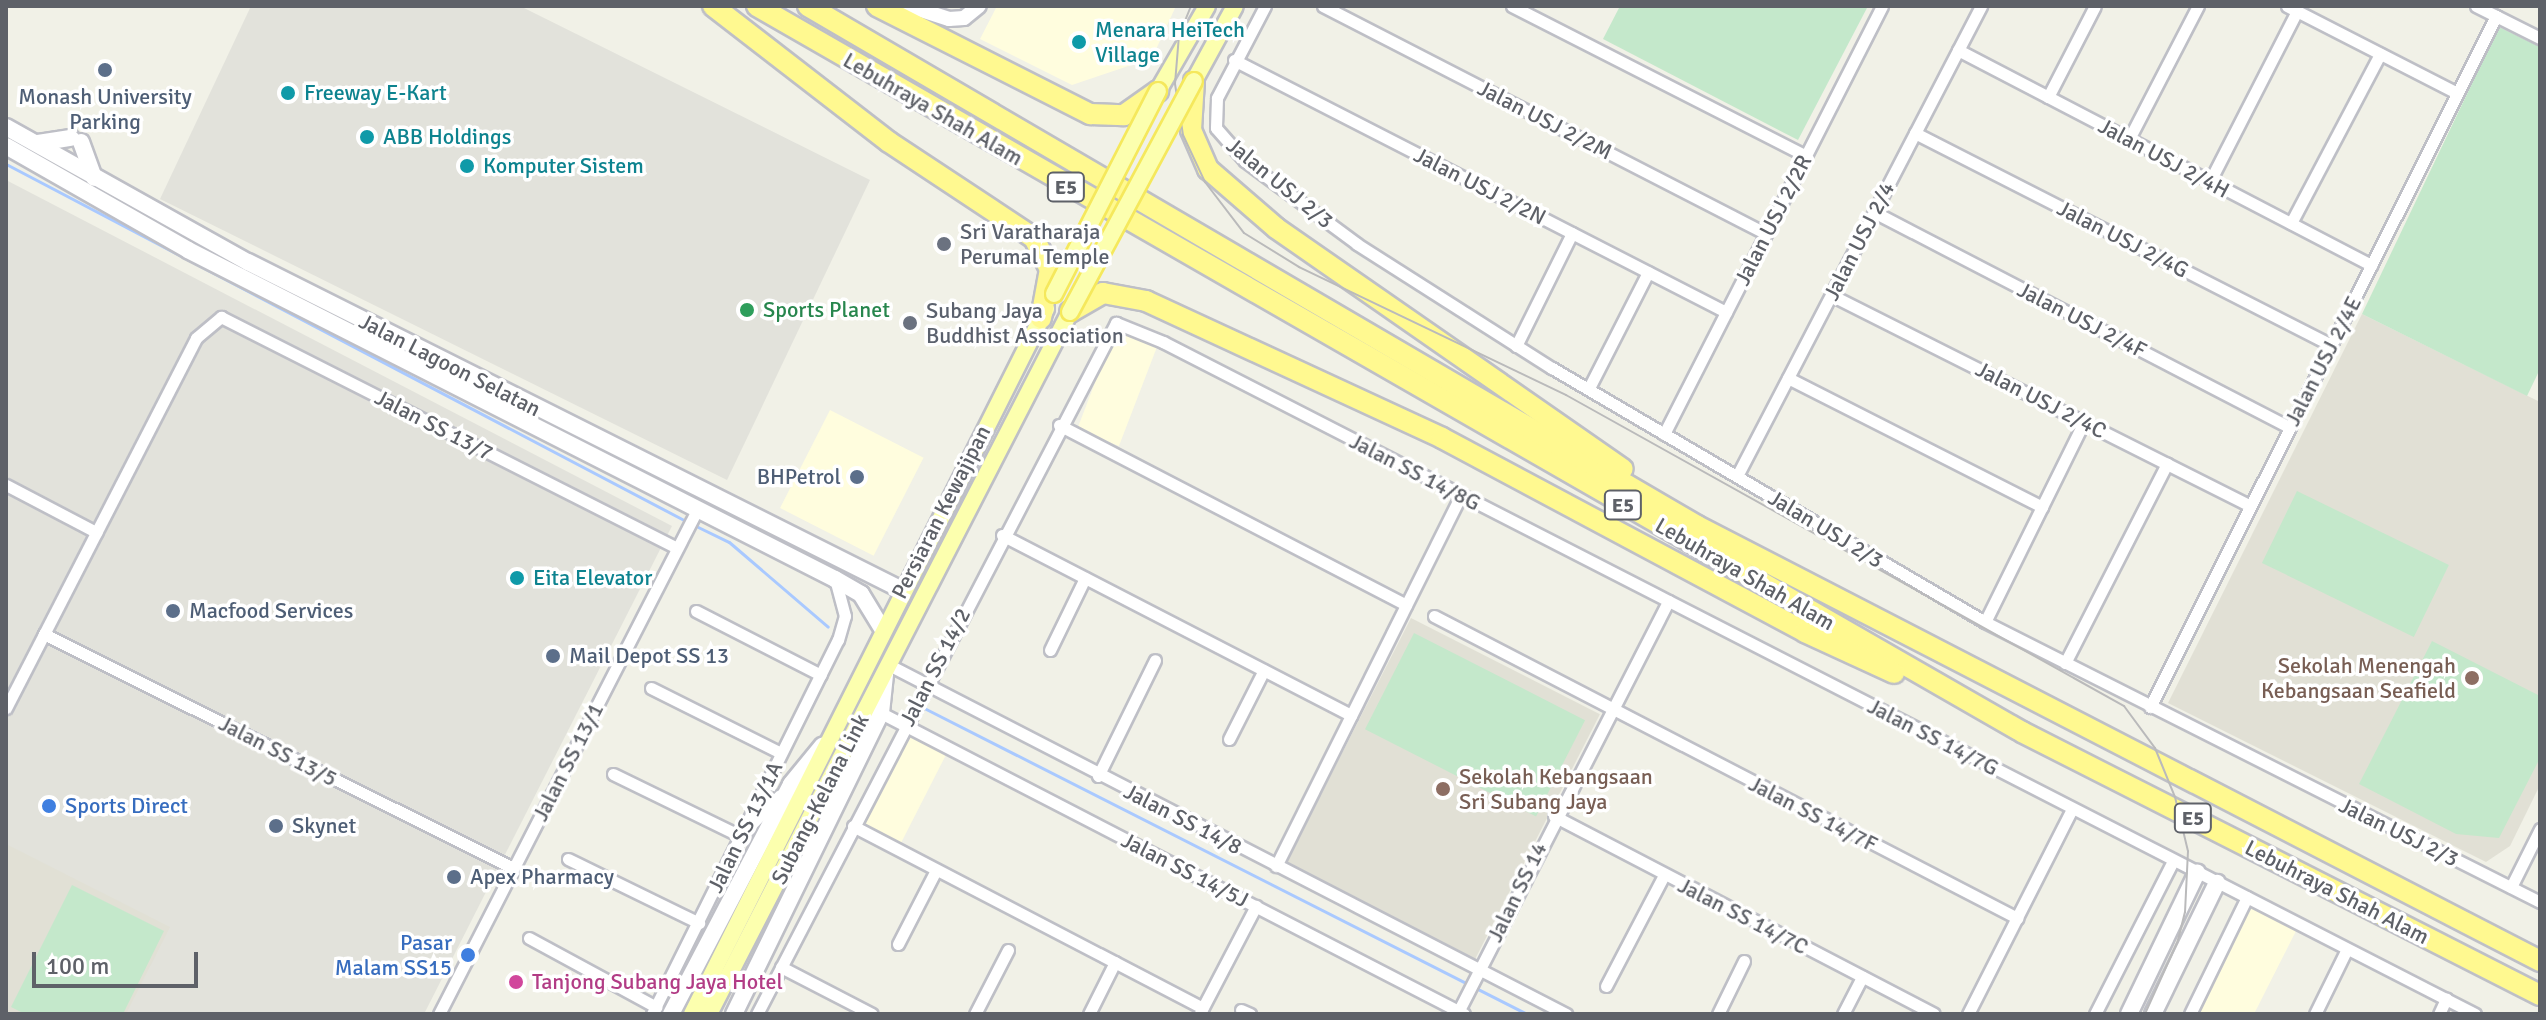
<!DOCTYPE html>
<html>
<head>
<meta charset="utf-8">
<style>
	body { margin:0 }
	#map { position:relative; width:2546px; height:1020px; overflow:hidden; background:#f1f1e7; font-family:Signika,sans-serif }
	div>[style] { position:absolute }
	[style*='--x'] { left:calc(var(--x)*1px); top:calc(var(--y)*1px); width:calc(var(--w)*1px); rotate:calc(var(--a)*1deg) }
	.commercial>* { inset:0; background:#fffdde; transform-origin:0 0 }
	.industrial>* { inset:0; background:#e2e2db }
	.education>* { inset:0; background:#e1e0d5; transform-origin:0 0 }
	.green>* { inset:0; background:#c4e8cb; transform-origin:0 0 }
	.stream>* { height:3px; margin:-1.5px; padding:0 1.5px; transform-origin:1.5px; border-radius:1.5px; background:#a9c9ff }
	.roads { filter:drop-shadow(2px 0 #bebfc6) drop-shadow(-2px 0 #bebfc6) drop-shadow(0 2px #bebfc6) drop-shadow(0 -2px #bebfc6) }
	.minor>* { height:11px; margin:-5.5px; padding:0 5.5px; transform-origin:5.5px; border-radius:5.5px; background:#fff }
	.tertiary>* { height:14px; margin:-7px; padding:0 7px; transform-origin:7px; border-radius:7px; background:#fff }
	.secondary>* { height:16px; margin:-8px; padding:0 8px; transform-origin:8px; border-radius:8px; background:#fff }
	.primary>* { height:16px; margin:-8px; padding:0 8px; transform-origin:8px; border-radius:8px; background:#fcffae }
	.motorway>* { height:20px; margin:-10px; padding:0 10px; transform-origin:10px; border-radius:10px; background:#fff990 }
	.tram>* { height:2px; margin:-1px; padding:0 1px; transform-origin:1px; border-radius:1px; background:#bababb }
	.bridges { filter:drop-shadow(2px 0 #f5e85c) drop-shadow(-2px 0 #f5e85c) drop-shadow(0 2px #f5e85c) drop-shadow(0 -2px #f5e85c) }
	.primary-bridge>* { height:16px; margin:-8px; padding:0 8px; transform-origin:8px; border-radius:8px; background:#fcffae }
	.dots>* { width:22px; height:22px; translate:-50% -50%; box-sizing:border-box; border:4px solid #fff; border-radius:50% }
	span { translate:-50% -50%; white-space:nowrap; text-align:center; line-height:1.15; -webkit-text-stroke:7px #fff; paint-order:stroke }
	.shield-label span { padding:2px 6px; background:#fff; border:2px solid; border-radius:6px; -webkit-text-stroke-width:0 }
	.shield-label { font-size:20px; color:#5e6168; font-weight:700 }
	.culture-label { font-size:22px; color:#0d838f }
	.left { translate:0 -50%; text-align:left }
	.service-label { font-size:22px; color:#4e5e75 }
	.right { translate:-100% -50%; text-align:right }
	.street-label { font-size:22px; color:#5e6168 }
	.worship-label { font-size:22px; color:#5b616d }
	.leisure-label { font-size:22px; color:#27864d }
	.education-label { font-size:22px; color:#785e54 }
	.shop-label { font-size:22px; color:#366cbe }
	.hotel-label { font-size:22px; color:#b23c85 }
	.frame { position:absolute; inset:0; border:8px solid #5e6168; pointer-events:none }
	.scale { position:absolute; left:32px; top:952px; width:166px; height:36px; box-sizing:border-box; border:4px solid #5e6168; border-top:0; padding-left:10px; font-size:24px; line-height:28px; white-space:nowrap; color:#5e6168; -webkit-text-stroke:6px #fff; paint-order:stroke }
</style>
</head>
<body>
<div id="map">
	<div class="commercial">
		<i style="clip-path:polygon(997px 6px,1176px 6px,1152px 58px,1072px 85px,980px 39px)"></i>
		<i style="left:1116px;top:328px;width:45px;height:109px;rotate:21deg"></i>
		<i style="left:830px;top:410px;width:105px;height:110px;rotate:27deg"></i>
		<i style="left:907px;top:730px;width:46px;height:106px;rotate:27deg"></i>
		<i style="clip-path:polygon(2250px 906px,2297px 929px,2254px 1014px,2196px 1014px)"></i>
	</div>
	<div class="industrial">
		<i style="clip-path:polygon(251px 6px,520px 6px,870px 180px,727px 480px,160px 199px)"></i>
		<i style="clip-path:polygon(6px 180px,672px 526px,424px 1014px,6px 1014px)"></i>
	</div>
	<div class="education">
		<i style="clip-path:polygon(2362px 314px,2540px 402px,2540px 785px,2510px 846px,2486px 862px,2168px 703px)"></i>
		<i style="left:1411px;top:618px;width:212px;height:275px;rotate:27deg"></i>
		<i style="clip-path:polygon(6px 844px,170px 927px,126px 1014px,6px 1014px)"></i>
	</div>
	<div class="green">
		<i style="clip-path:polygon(1620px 6px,1868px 6px,1798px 140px,1603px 39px)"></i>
		<i style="clip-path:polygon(2499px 27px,2540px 47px,2540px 369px,2527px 396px,2362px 314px)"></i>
		<i style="left:2297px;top:491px;width:169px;height:80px;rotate:26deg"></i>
		<i style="left:1414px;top:633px;width:192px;height:108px;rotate:27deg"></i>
		<i style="clip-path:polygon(2432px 641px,2540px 696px,2540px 758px,2499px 838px,2456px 834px,2359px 784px)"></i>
		<i style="clip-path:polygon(72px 885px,164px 931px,123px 1014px,25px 1014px,11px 1007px)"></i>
	</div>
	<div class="stream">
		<i style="--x:6;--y:164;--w:764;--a:27.71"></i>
		<i style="--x:698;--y:527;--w:34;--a:26"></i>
		<i style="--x:729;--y:542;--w:130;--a:40.6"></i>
		<i style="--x:924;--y:708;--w:676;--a:26.91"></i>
	</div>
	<div class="roads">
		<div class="minor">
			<i style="--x:1265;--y:6;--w:104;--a:117.6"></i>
			<i style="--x:1217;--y:98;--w:30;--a:92"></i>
			<i style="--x:1216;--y:128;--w:44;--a:48.7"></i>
			<i style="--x:1245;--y:161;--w:139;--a:36.5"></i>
			<i style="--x:1357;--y:244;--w:231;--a:32.5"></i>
			<i style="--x:1552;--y:368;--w:502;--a:30.4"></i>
			<i style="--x:1985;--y:622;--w:622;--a:26.77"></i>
			<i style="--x:1323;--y:6;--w:498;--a:27.2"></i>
			<i style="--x:1512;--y:6;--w:330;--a:27"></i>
			<i style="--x:2287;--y:6;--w:191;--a:27.1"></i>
			<i style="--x:2476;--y:6;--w:72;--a:26.6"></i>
			<i style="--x:1958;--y:50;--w:466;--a:27.5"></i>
			<i style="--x:1234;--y:60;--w:553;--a:27.12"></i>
			<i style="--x:2048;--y:97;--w:102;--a:-62.7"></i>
			<i style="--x:1915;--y:133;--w:467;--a:27"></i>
			<i style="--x:2129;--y:139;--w:150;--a:-62.6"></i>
			<i style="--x:2210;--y:181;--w:191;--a:-62.9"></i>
			<i style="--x:1874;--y:212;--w:467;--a:27.4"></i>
			<i style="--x:2291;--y:223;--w:191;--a:-62.2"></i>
			<i style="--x:1831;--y:295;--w:469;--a:26.7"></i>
			<i style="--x:1516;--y:346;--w:126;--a:-63.6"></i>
			<i style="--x:1788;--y:378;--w:285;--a:26.9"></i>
			<i style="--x:1589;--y:388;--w:130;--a:-63"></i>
			<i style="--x:1059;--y:425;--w:391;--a:27.4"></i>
			<i style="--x:1664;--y:434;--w:480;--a:-63"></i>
			<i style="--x:1737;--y:476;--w:530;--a:-62.56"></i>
			<i style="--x:6;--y:485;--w:102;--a:27.6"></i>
			<i style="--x:1002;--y:535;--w:393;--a:27.3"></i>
			<i style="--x:696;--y:611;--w:140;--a:27.1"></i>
			<i style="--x:1434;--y:616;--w:657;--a:27.38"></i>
			<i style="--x:1985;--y:622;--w:223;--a:-63.7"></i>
			<i style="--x:44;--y:634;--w:524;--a:26.52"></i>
			<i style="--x:1050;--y:650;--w:80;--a:-64.1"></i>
			<i style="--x:2065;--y:663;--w:224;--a:-62.9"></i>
			<i style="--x:889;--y:665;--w:762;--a:27.27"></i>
			<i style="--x:651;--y:688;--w:145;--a:26.6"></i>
			<i style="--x:2150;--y:707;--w:773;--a:-63.4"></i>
			<i style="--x:6;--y:708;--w:416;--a:-62.8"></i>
			<i style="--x:196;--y:338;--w:33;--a:-40"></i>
			<i style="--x:221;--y:317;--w:511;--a:26.87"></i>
			<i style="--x:881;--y:713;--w:656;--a:27.31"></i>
			<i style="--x:1229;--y:739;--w:77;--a:-63.1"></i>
			<i style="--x:613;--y:774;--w:141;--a:26"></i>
			<i style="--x:740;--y:836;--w:57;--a:-45.7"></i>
			<i style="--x:1098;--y:776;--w:129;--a:-63.8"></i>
			<i style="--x:1554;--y:816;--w:428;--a:27.5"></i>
			<i style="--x:853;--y:826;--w:394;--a:27.5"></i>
			<i style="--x:568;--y:859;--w:146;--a:26"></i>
			<i style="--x:1276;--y:866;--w:415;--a:-63.5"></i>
			<i style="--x:2511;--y:887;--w:65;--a:-63.4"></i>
			<i style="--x:529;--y:938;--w:145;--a:28.5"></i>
			<i style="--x:898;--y:944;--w:83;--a:-62.8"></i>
			<i style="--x:781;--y:967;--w:102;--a:27.3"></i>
			<i style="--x:1606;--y:986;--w:125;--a:-62.4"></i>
			<i style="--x:1241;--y:1010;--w:10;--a:24"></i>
			<i style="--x:1200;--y:1013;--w:121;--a:-62.4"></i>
			<i style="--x:439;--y:1014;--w:566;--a:-62.89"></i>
			<i style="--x:652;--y:1014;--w:418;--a:-63.6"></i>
			<i style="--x:838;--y:640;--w:25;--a:-74"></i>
			<i style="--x:845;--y:616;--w:38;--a:-105"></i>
			<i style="--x:757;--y:1014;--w:779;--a:-62.55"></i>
			<i style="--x:1116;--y:323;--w:51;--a:22"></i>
			<i style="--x:1163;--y:342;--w:1474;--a:27.12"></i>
			<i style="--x:975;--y:1014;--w:72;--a:-62.7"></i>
			<i style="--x:1089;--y:1014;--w:58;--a:-63.4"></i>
			<i style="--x:1457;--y:1014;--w:464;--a:-62.9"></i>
			<i style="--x:1718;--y:1014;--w:59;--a:-63.9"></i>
			<i style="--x:1843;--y:1014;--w:42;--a:-62.8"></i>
			<i style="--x:1968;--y:1014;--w:230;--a:-63.1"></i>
			<i style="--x:2095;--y:1014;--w:172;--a:-63"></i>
			<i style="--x:2190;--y:1014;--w:130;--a:-64"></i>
			<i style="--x:2315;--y:1014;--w:72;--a:-63.8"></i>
			<i style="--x:2439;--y:1014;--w:17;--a:-65"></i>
		</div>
		<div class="tertiary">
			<i style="--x:909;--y:6;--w:42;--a:18"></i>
			<i style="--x:949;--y:19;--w:15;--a:-4"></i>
			<i style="--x:964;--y:18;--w:19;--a:-39"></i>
		</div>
		<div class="secondary">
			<i style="--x:6;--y:127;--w:277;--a:29.2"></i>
			<i style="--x:248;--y:262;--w:732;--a:26.64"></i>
			<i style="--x:81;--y:142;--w:38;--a:70"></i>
			<i style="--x:38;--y:143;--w:33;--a:-9"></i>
			<i style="--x:6;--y:146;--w:210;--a:29.7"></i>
			<i style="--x:188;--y:250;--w:726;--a:26.95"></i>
			<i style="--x:835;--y:579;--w:30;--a:30"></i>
			<i style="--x:861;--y:594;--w:42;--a:58.6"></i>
			<i style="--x:671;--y:1014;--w:259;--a:-62.4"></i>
			<i style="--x:791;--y:784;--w:50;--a:-50.6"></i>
			<i style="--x:734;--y:1014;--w:335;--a:-64"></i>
			<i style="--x:881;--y:713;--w:39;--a:-84"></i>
			<i style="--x:2129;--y:1014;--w:157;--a:-64.3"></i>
			<i style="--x:2153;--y:1014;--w:146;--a:-64"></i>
		</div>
		<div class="primary">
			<i style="--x:1194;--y:81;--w:85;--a:-61.3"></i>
			<i style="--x:1158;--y:91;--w:98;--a:-60"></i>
			<i style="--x:692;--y:1014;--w:789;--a:-63.34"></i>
			<i style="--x:709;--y:1014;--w:789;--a:-62.79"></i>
		</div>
		<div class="motorway">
			<i style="--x:713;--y:6;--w:222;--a:37.7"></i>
			<i style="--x:889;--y:142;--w:174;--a:33.5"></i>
			<i style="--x:1034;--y:238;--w:35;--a:63"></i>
			<i style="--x:1050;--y:269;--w:50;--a:100.4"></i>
			<i style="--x:757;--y:6;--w:1459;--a:29.85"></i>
			<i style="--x:2022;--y:732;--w:581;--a:26.92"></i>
			<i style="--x:808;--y:6;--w:1030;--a:30.32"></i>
			<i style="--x:1697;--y:526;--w:949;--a:27.29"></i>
			<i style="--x:877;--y:6;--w:239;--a:26.9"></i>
			<i style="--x:1090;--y:114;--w:34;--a:2"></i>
			<i style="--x:1124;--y:115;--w:42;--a:-35.2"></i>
			<i style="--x:1194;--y:81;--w:49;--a:93.5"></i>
			<i style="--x:1191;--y:130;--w:43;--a:66.4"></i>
			<i style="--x:1208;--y:169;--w:90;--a:40.9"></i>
			<i style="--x:1276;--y:228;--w:422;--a:34.8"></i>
			<i style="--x:1070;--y:312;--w:38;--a:-30"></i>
			<i style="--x:1103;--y:293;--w:44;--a:10.5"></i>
			<i style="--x:1146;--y:301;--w:326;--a:24.8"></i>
			<i style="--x:1442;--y:438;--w:412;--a:28.1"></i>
			<i style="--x:1805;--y:632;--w:98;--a:24.7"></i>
		</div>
	</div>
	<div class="tram">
		<i style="--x:1191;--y:6;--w:31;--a:112"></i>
		<i style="--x:1179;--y:35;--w:49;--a:94.7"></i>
		<i style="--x:1175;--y:84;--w:52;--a:81.1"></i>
		<i style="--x:1183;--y:135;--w:52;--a:64.9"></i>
		<i style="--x:1205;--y:182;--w:64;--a:52.6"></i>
		<i style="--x:1244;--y:233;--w:65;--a:31.7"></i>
		<i style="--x:1299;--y:267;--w:296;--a:25.6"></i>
		<i style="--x:1566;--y:395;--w:639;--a:29.13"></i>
		<i style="--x:2124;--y:706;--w:52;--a:53.6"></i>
		<i style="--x:2155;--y:748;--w:53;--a:67.8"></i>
		<i style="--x:2175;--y:797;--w:56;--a:76.5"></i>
		<i style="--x:2188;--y:851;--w:61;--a:92.8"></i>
		<i style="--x:2185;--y:912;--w:32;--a:104"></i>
		<i style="--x:2177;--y:943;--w:78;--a:114.3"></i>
	</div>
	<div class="bridges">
		<div class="primary-bridge">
			<i style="--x:1054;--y:294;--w:228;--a:-62.9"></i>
			<i style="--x:1070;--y:312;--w:262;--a:-61.8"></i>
		</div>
	</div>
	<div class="dots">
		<i style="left:1079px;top:42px;background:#0f9aa8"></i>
		<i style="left:105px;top:70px;background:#5c6f8a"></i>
		<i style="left:288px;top:93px;background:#0f9aa8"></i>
		<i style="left:367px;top:137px;background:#0f9aa8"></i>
		<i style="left:467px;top:166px;background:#0f9aa8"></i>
		<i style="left:944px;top:244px;background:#6b7280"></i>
		<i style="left:747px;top:310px;background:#2e9e5b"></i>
		<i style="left:910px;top:323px;background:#6b7280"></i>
		<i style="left:857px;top:477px;background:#5c6f8a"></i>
		<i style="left:517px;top:578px;background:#0f9aa8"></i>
		<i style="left:173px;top:611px;background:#5c6f8a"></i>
		<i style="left:553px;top:656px;background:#5c6f8a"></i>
		<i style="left:2472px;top:678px;background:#8d6e63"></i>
		<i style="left:1443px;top:789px;background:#8d6e63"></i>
		<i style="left:49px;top:806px;background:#3f7fe0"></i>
		<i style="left:276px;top:826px;background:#5c6f8a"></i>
		<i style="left:454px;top:877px;background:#5c6f8a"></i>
		<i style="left:468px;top:955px;background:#3f7fe0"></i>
		<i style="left:516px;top:982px;background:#d1479c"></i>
	</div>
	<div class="shield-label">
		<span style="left:1066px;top:187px">E5</span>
		<span style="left:1623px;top:505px">E5</span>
		<span style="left:2193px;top:818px">E5</span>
	</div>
	<div class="culture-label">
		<span class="left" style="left:1095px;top:42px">Menara HeiTech<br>Village</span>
		<span class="left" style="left:304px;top:93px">Freeway E-Kart</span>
		<span class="left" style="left:383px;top:137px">ABB Holdings</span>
		<span class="left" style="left:483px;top:166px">Komputer Sistem</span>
		<span class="left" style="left:533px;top:578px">Eita Elevator</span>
	</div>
	<div class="service-label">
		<span style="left:105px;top:109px">Monash University<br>Parking</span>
		<span class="right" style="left:841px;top:477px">BHPetrol</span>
		<span class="left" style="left:189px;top:611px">Macfood Services</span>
		<span class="left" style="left:569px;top:656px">Mail Depot SS 13</span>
		<span class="left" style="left:292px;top:826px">Skynet</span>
		<span class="left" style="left:470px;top:877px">Apex Pharmacy</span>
	</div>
	<div class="street-label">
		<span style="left:933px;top:109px;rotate:30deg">Lebuhraya Shah Alam</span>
		<span style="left:1545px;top:120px;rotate:27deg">Jalan USJ 2/2M</span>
		<span style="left:2164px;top:158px;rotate:28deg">Jalan USJ 2/4H</span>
		<span style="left:1280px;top:183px;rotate:39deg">Jalan USJ 2/3</span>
		<span style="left:1480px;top:186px;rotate:27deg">Jalan USJ 2/2N</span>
		<span style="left:1773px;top:220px;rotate:-63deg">Jalan USJ 2/2R</span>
		<span style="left:2123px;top:239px;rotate:27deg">Jalan USJ 2/4G</span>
		<span style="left:1859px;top:241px;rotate:-63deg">Jalan USJ 2/4</span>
		<span style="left:2082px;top:320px;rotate:27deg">Jalan USJ 2/4F</span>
		<span style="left:2323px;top:361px;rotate:-63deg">Jalan USJ 2/4E</span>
		<span style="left:450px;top:365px;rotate:27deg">Jalan Lagoon Selatan</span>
		<span style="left:2041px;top:400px;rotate:27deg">Jalan USJ 2/4C</span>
		<span style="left:434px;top:425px;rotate:27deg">Jalan SS 13/7</span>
		<span style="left:1415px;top:472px;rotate:27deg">Jalan SS 14/8G</span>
		<span style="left:941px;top:512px;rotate:-63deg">Persiaran Kewajipan</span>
		<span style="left:1826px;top:529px;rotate:31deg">Jalan USJ 2/3</span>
		<span style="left:1745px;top:574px;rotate:30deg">Lebuhraya Shah Alam</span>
		<span style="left:935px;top:667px;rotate:-63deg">Jalan SS 14/2</span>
		<span style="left:1933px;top:737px;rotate:27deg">Jalan SS 14/7G</span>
		<span style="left:278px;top:751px;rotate:27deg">Jalan SS 13/5</span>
		<span style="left:568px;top:762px;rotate:-63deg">Jalan SS 13/1</span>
		<span style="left:820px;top:799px;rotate:-63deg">Subang-Kelana Link</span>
		<span style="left:1813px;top:814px;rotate:27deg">Jalan SS 14/7F</span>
		<span style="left:1183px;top:819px;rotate:27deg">Jalan SS 14/8</span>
		<span style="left:745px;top:827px;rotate:-64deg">Jalan SS 13/1A</span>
		<span style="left:2399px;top:832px;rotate:26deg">Jalan USJ 2/3</span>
		<span style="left:1185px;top:870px;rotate:27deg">Jalan SS 14/5J</span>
		<span style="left:1517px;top:892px;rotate:-64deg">Jalan SS 14</span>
		<span style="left:2337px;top:892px;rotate:27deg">Lebuhraya Shah Alam</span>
		<span style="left:1743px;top:916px;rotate:27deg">Jalan SS 14/7C</span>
	</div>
	<div class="worship-label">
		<span class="left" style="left:960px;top:244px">Sri Varatharaja<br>Perumal Temple</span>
		<span class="left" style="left:926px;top:323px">Subang Jaya<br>Buddhist Association</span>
	</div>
	<div class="leisure-label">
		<span class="left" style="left:763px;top:310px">Sports Planet</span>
	</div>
	<div class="education-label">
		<span class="right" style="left:2456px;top:678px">Sekolah Menengah<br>Kebangsaan Seafield</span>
		<span class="left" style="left:1459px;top:789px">Sekolah Kebangsaan<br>Sri Subang Jaya</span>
	</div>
	<div class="shop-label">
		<span class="left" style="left:65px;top:806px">Sports Direct</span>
		<span class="right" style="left:452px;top:955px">Pasar<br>Malam SS15</span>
	</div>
	<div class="hotel-label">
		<span class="left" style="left:532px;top:982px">Tanjong Subang Jaya Hotel</span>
	</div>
	<div class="frame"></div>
	<div class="scale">100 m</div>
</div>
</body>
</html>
